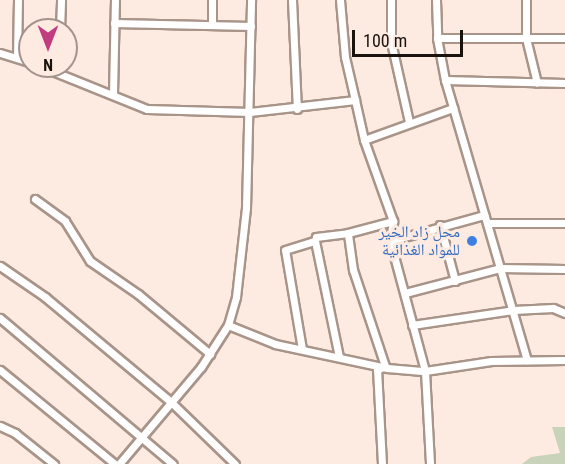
<!DOCTYPE html>
<html>
<head>
<meta charset="utf-8">
<style>
	body { margin:0 }
	#map { position:relative; width:565px; height:464px; overflow:hidden; background:#fdebe1; font-family:"Roboto Condensed","Noto Naskh Arabic",sans-serif }
	div>[style] { position:absolute }
	[style*='--x'] { left:calc(var(--x)*1px); top:calc(var(--y)*1px); width:calc(var(--w)*1px); rotate:calc(var(--a)*1deg) }
	.green>* { inset:0; background:#c8d3b9 }
	.roads { filter:drop-shadow(2px 0 #a99489) drop-shadow(-2px 0 #a99489) drop-shadow(0 2px #a99489) drop-shadow(0 -2px #a99489) }
	.minor>* { height:7px; margin:-3.5px; padding:0 3.5px; transform-origin:3.5px; border-radius:3.5px; background:#fff }
	.dots>* { width:16px; height:16px; translate:-50% -50%; box-sizing:border-box; border:3px solid #fdebe1; border-radius:50% }
	span { translate:-50% -50%; white-space:nowrap; text-align:center; line-height:1.15; -webkit-text-stroke:6px #fdebe1; paint-order:stroke }
	.shop-label { font-size:16px; color:#366cbe }
	.right { translate:-100% -50%; text-align:right }
	.north { position:absolute; left:18px; top:18px; width:60px; height:60px; box-sizing:border-box; background:#fdebe1; border:2px solid #a2948c; border-radius:50%; rotate:180deg; font-size:16px; font-weight:700; line-height:24px; text-align:center; color:#19120d }
	.north::after { content:''; display:block; margin:auto; width:21px; height:27px; background:#c23d80; clip-path:polygon(50% 0,100% 100%,50% 72%,0 100%) }
	.scale { position:absolute; left:352px; top:30px; width:111px; height:27px; box-sizing:border-box; border:3px solid #19120d; border-top:0; padding-left:8px; font-size:18px; line-height:21px; white-space:nowrap; color:#19120d; -webkit-text-stroke:4px #fdebe1; paint-order:stroke }
</style>
</head>
<body>
<div id="map">
	<div class="green">
		<i style="clip-path:polygon(552px 427px,565px 427px,565px 464px,522px 464px,531px 457px,560px 453px)"></i>
	</div>
	<div class="roads">
		<div class="minor">
			<i style="--x:292;--y:0;--w:109;--a:87.4"></i>
			<i style="--x:340;--y:0;--w:57;--a:85"></i>
			<i style="--x:345;--y:57;--w:44;--a:76.9"></i>
			<i style="--x:355;--y:100;--w:41;--a:77.3"></i>
			<i style="--x:364;--y:140;--w:86;--a:70.3"></i>
			<i style="--x:393;--y:221;--w:20;--a:99"></i>
			<i style="--x:390;--y:241;--w:135;--a:74.9"></i>
			<i style="--x:425;--y:371;--w:93;--a:86.9"></i>
			<i style="--x:391;--y:0;--w:42;--a:90"></i>
			<i style="--x:391;--y:42;--w:82;--a:77.3"></i>
			<i style="--x:436;--y:0;--w:38;--a:88"></i>
			<i style="--x:437;--y:38;--w:43;--a:79.2"></i>
			<i style="--x:445;--y:80;--w:292;--a:73.7"></i>
			<i style="--x:526;--y:0;--w:38;--a:90"></i>
			<i style="--x:526;--y:38;--w:46;--a:76.3"></i>
			<i style="--x:114;--y:23;--w:137;--a:1.3"></i>
			<i style="--x:212;--y:24;--w:24;--a:-90"></i>
			<i style="--x:60;--y:30;--w:30;--a:-88"></i>
			<i style="--x:437;--y:38;--w:128;--a:0"></i>
			<i style="--x:0;--y:53;--w:31;--a:17"></i>
			<i style="--x:17;--y:57;--w:57;--a:-89"></i>
			<i style="--x:40;--y:66;--w:115;--a:21.9"></i>
			<i style="--x:147;--y:109;--w:103;--a:1.7"></i>
			<i style="--x:250;--y:112;--w:106;--a:-6.5"></i>
			<i style="--x:445;--y:80;--w:120;--a:1.4"></i>
			<i style="--x:113;--y:94;--w:94;--a:-88.8"></i>
			<i style="--x:364;--y:140;--w:95;--a:-19.8"></i>
			<i style="--x:35;--y:199;--w:37;--a:36"></i>
			<i style="--x:65;--y:221;--w:47;--a:58"></i>
			<i style="--x:90;--y:261;--w:58;--a:34.5"></i>
			<i style="--x:138;--y:294;--w:94;--a:39.8"></i>
			<i style="--x:487;--y:223;--w:78;--a:0"></i>
			<i style="--x:440;--y:225;--w:58;--a:75"></i>
			<i style="--x:315;--y:241;--w:118;--a:78.3"></i>
			<i style="--x:390;--y:241;--w:98;--a:-15.5"></i>
			<i style="--x:0;--y:266;--w:55;--a:34.6"></i>
			<i style="--x:45;--y:297;--w:164;--a:39.8"></i>
			<i style="--x:171;--y:402;--w:89;--a:44.1"></i>
			<i style="--x:405;--y:293;--w:98;--a:-14.7"></i>
			<i style="--x:500;--y:268;--w:65;--a:0.9"></i>
			<i style="--x:0;--y:318;--w:226;--a:40.2"></i>
			<i style="--x:228;--y:325;--w:51;--a:22"></i>
			<i style="--x:275;--y:344;--w:115;--a:12.1"></i>
			<i style="--x:387;--y:368;--w:38;--a:5"></i>
			<i style="--x:425;--y:371;--w:67;--a:-8.6"></i>
			<i style="--x:491;--y:361;--w:74;--a:-0.8"></i>
			<i style="--x:412;--y:325;--w:102;--a:-8.4"></i>
			<i style="--x:513;--y:310;--w:40;--a:-2.9"></i>
			<i style="--x:553;--y:308;--w:13;--a:23"></i>
			<i style="--x:302;--y:349;--w:100;--a:-99.7"></i>
			<i style="--x:285;--y:250;--w:31;--a:-17"></i>
			<i style="--x:315;--y:241;--w:4;--a:-76"></i>
			<i style="--x:316;--y:237;--w:32;--a:-7"></i>
			<i style="--x:0;--y:370;--w:149;--a:39.3"></i>
			<i style="--x:0;--y:426;--w:17;--a:25"></i>
			<i style="--x:15;--y:433;--w:50;--a:38.5"></i>
			<i style="--x:119;--y:464;--w:127;--a:-49.8"></i>
			<i style="--x:201;--y:367;--w:50;--a:-57.3"></i>
			<i style="--x:228;--y:325;--w:29;--a:-74"></i>
			<i style="--x:236;--y:297;--w:90;--a:-83.6"></i>
			<i style="--x:246;--y:208;--w:208;--a:-88.6"></i>
			<i style="--x:382;--y:464;--w:94;--a:-93"></i>
			<i style="--x:377;--y:370;--w:9;--a:-27"></i>
			<i style="--x:385;--y:366;--w:101;--a:-108.4"></i>
			<i style="--x:353;--y:270;--w:37;--a:-98"></i>
			<i style="--x:348;--y:233;--w:47;--a:-14.9"></i>
		</div>
	</div>
	<div class="dots">
		<i style="left:472px;top:241px;background:#3f7fe0"></i>
	</div>
	<div class="shop-label">
		<span class="right" style="left:460px;top:241px">محل زاد الخير<br>للمواد الغذائية</span>
	</div>
	<div class="north">N</div>
	<div class="scale">100 m</div>
</div>
</body>
</html>
